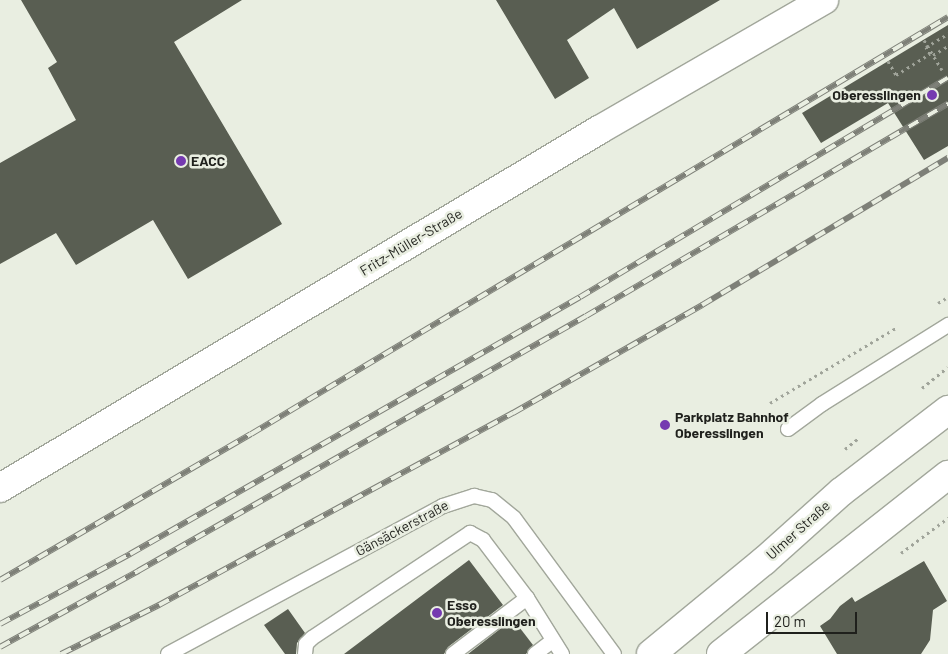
<!DOCTYPE html>
<html>
<head>
<meta charset="utf-8">
<style>
	body { margin:0 }
	#map { position:relative; width:948px; height:654px; overflow:hidden; background:#e9eee1; font-family:Barlow,sans-serif }
	div>[style] { position:absolute }
	[style*='--x'] { left:calc(var(--x)*1px); top:calc(var(--y)*1px); width:calc(var(--w)*1px); rotate:calc(var(--a)*1deg) }
	.building>* { inset:0; background:#595e52 }
	.path>* { height:3px; margin-top:-1.5px; transform-origin:0; background:repeating-linear-gradient(90deg,#a0a49a 0 2.5px,transparent 0 6.5px) }
	.roads { filter:drop-shadow(1px 0 #a2a79b) drop-shadow(-1px 0 #a2a79b) drop-shadow(0 1px #a2a79b) drop-shadow(0 -1px #a2a79b) }
	.lane>* { height:14px; margin:-7px; padding:0 7px; transform-origin:7px; border-radius:7px; background:#fff }
	.secondary>* { height:28px; margin:-14px; padding:0 14px; transform-origin:14px; border-radius:14px; background:#fff }
	.rail>* { height:5.5px; margin-top:-2.75px; transform-origin:0; background:repeating-linear-gradient(90deg,#e9eee1 0 11px,#7e8078 0 22px); box-sizing:border-box; border-block:1px solid #7e8078 }
	.dots>* { width:14px; height:14px; translate:-50% -50%; box-sizing:border-box; border:2px solid #e9eee1; border-radius:50% }
	span { translate:-50% -50%; white-space:nowrap; text-align:center; line-height:1.15; -webkit-text-stroke:5px #e9eee1; paint-order:stroke }
	.poi-label { font-size:14px; color:#1f201c; font-weight:700 }
	.right { translate:-100% -50%; text-align:right }
	.left { translate:0 -50%; text-align:left }
	.street-label { font-size:14px; color:#1f201c }
	.scale { position:absolute; left:766px; top:612px; width:91px; height:22px; box-sizing:border-box; border:2px solid #1f201c; border-top:0; padding-left:6px; font-size:15px; line-height:18px; white-space:nowrap; color:#1f201c; -webkit-text-stroke:4px #e9eee1; paint-order:stroke }
</style>
</head>
<body>
<div id="map">
	<div class="building">
		<i style="clip-path:polygon(21px 0,242px 0,174px 42px,282px 224px,188px 279px,153px 220px,76px 265px,56px 233px,0 264px,0 163px,76px 120px,48px 68px,57px 62px)"></i>
		<i style="clip-path:polygon(496px 0,720px 0,637px 49px,614px 8px,567px 40px,589px 78px,555px 99px)"></i>
		<i style="clip-path:polygon(948px 25px,948px 146px,924px 160px,888px 103px,821px 143px,802px 113px)"></i>
		<i style="clip-path:polygon(469px 560px,503px 605px,448px 647px,444px 654px,344px 654px)"></i>
		<i style="clip-path:polygon(924px 561px,947px 601px,933px 610px,930px 640px,921px 654px,837px 654px,820px 626px,830px 619px,840px 606px,852px 597px,855px 602px)"></i>
		<i style="clip-path:polygon(288px 609px,305px 633px,297px 643px,296px 654px,285px 654px,264px 625px)"></i>
		<i style="clip-path:polygon(513px 619px,533px 645px,526px 654px,468px 654px)"></i>
	</div>
	<div class="path">
		<i style="--x:924;--y:40;--w:17;--a:59"></i>
		<i style="--x:888;--y:61;--w:16;--a:60"></i>
		<i style="--x:896;--y:75;--w:40;--a:-32"></i>
		<i style="--x:930;--y:54;--w:8;--a:-120"></i>
		<i style="--x:926;--y:47;--w:26;--a:-31"></i>
		<i style="--x:942;--y:70;--w:17;--a:-121"></i>
		<i style="--x:933;--y:55;--w:17;--a:-31"></i>
		<i style="--x:938;--y:303;--w:12;--a:-31"></i>
		<i style="--x:922;--y:388;--w:33;--a:-39"></i>
		<i style="--x:770;--y:403;--w:147;--a:-30.8"></i>
		<i style="--x:845;--y:449;--w:19;--a:-39"></i>
		<i style="--x:901;--y:553;--w:59;--a:-36.7"></i>
	</div>
	<div class="roads">
		<div class="lane">
			<i style="--x:788;--y:429;--w:42;--a:-36.3"></i>
			<i style="--x:822;--y:404;--w:149;--a:-32.1"></i>
			<i style="--x:168;--y:654;--w:312;--a:-28.3"></i>
			<i style="--x:443;--y:506;--w:33;--a:-18"></i>
			<i style="--x:474;--y:496;--w:18;--a:13"></i>
			<i style="--x:492;--y:500;--w:28;--a:39"></i>
			<i style="--x:514;--y:518;--w:169;--a:53.7"></i>
			<i style="--x:305;--y:654;--w:10;--a:-84"></i>
			<i style="--x:306;--y:644;--w:8;--a:-45"></i>
			<i style="--x:312;--y:638;--w:190;--a:-33.6"></i>
			<i style="--x:470;--y:533;--w:15;--a:28"></i>
			<i style="--x:483;--y:540;--w:73;--a:52.8"></i>
			<i style="--x:527;--y:598;--w:66;--a:58"></i>
			<i style="--x:453;--y:654;--w:93;--a:-37.1"></i>
			<i style="--x:535;--y:654;--w:21;--a:-37"></i>
		</div>
		<div class="secondary">
			<i style="--x:0;--y:488;--w:698;--a:-30.87"></i>
			<i style="--x:599;--y:130;--w:260;--a:-30"></i>
			<i style="--x:651;--y:654;--w:146;--a:-39.5"></i>
			<i style="--x:764;--y:561;--w:103;--a:-41.9"></i>
			<i style="--x:841;--y:492;--w:135;--a:-37.5"></i>
			<i style="--x:721;--y:654;--w:289;--a:-38.3"></i>
		</div>
	</div>
	<div class="rail">
		<i style="--x:0;--y:580;--w:290;--a:-30.2"></i>
		<i style="--x:251;--y:434;--w:812;--a:-30.89"></i>
		<i style="--x:0;--y:624;--w:148;--a:-28.3"></i>
		<i style="--x:130;--y:554;--w:518;--a:-29.73"></i>
		<i style="--x:580;--y:297;--w:428;--a:-30.8"></i>
		<i style="--x:0;--y:647;--w:158;--a:-28.8"></i>
		<i style="--x:138;--y:571;--w:515;--a:-29.65"></i>
		<i style="--x:586;--y:316;--w:420;--a:-30.4"></i>
		<i style="--x:61;--y:654;--w:110;--a:-26.6"></i>
		<i style="--x:159;--y:605;--w:403;--a:-28.5"></i>
		<i style="--x:513;--y:413;--w:218;--a:-29.7"></i>
		<i style="--x:702;--y:305;--w:287;--a:-30.9"></i>
	</div>
	<div class="dots">
		<i style="left:932px;top:95px;background:#753ab0"></i>
		<i style="left:181px;top:161px;background:#753ab0"></i>
		<i style="left:665px;top:425px;background:#753ab0"></i>
		<i style="left:437px;top:613px;background:#753ab0"></i>
	</div>
	<div class="poi-label">
		<span class="right" style="left:921px;top:95px">Oberesslingen</span>
		<span class="left" style="left:191px;top:161px">EACC</span>
		<span class="left" style="left:675px;top:425px">Parkplatz Bahnhof<br>Oberesslingen</span>
		<span class="left" style="left:447px;top:613px">Esso<br>Oberesslingen</span>
	</div>
	<div class="street-label">
		<span style="left:411px;top:242px;rotate:-31deg">Fritz-Müller-Straße</span>
		<span style="left:402px;top:528px;rotate:-28deg">Gänsäckerstraße</span>
		<span style="left:798px;top:530px;rotate:-42deg">Ulmer Straße</span>
	</div>
	<div class="scale">20 m</div>
</div>
</body>
</html>
